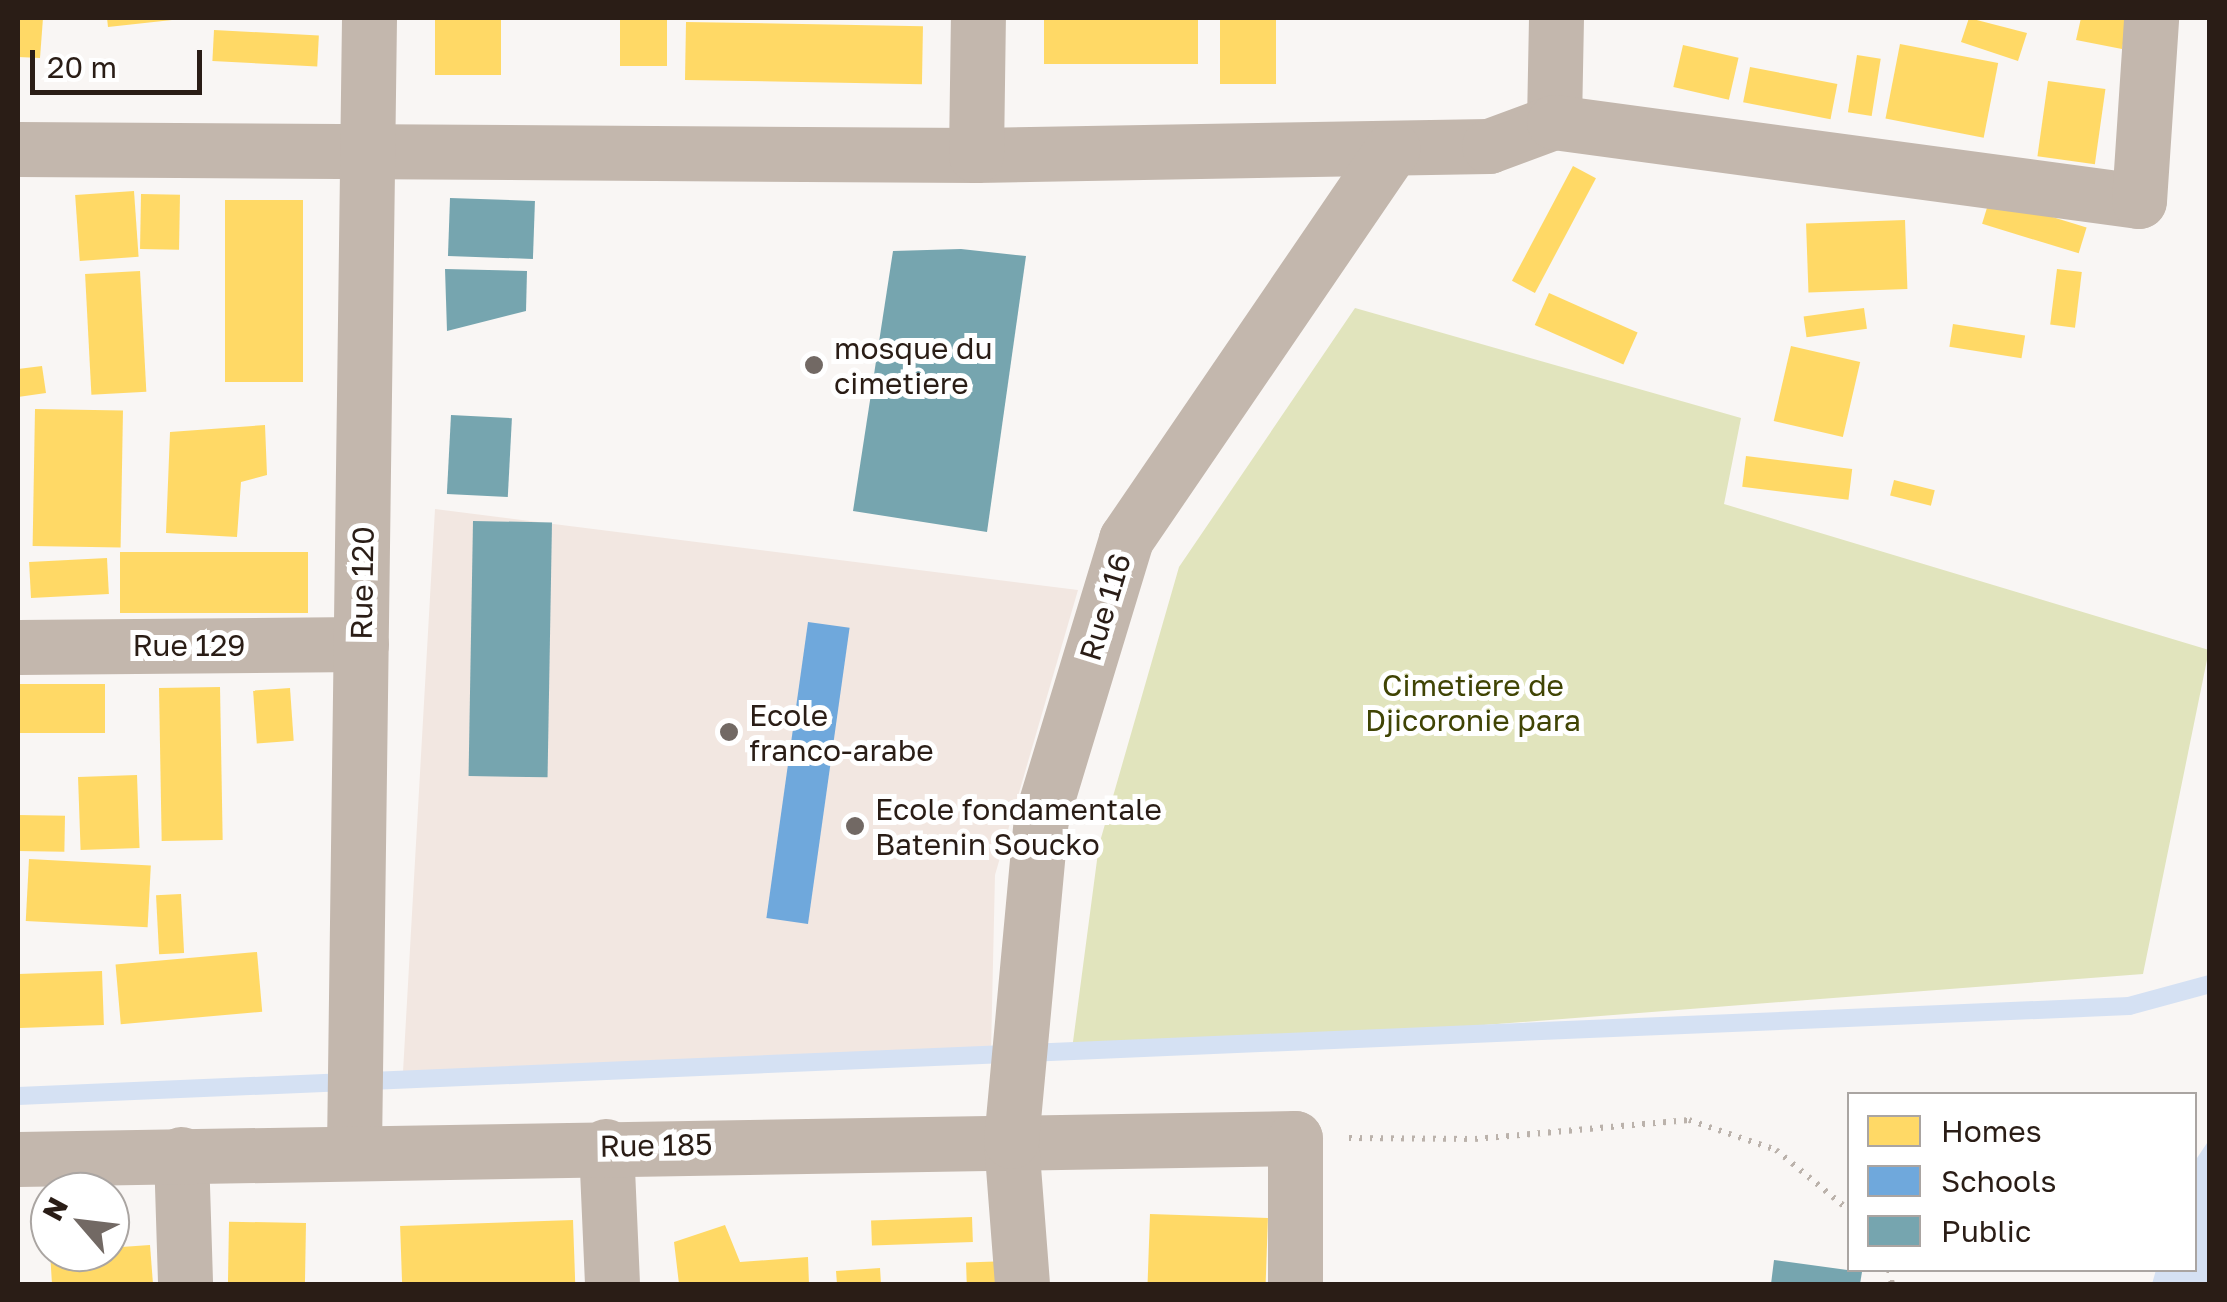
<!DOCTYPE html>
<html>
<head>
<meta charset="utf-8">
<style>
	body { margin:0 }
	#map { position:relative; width:2227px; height:1302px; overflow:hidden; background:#f9f6f4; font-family:"Golos Text",sans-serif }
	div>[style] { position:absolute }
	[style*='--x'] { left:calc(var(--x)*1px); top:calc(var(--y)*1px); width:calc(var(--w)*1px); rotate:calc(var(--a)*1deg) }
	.built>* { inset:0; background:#f2e7e1 }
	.green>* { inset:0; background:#e1e4bd }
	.water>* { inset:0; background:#d5e1f3 }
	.homes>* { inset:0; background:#ffd966; transform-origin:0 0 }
	.schools>* { inset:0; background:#6fa8dc; transform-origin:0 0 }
	.public>* { inset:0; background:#76a5af; transform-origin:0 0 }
	.stream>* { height:18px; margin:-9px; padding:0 9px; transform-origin:9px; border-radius:9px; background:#d5e1f3 }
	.path>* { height:6px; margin-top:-3px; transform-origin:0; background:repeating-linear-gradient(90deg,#bbb2ab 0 2.5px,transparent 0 10.5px) }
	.minor>* { height:55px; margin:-27.5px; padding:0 27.5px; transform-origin:27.5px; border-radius:27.5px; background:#c3b7ad }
	.dots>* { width:28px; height:28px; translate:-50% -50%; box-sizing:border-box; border:5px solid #fff; border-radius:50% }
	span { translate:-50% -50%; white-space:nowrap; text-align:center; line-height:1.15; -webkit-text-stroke:10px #fff; paint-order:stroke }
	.poi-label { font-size:30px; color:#2a1d16 }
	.left { translate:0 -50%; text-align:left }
	.street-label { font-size:30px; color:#2a1d16 }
	.park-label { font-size:30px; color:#404404 }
	.frame { position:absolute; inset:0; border:20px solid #2a1d16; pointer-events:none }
	.legend { position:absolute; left:1847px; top:1092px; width:350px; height:180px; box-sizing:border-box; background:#fff; border:2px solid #aaa5a2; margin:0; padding:12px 18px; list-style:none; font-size:30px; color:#2a1d16 }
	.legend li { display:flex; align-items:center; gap:20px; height:50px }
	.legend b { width:50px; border:2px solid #aaa5a2 }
	.north { position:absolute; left:30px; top:1172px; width:100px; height:100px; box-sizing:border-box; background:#fff; border:2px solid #aaa5a2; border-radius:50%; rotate:298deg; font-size:28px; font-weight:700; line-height:40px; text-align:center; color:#2a1d16 }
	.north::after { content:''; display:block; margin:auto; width:35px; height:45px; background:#726964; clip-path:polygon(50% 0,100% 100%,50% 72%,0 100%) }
	.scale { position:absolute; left:30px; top:50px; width:172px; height:45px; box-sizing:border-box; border:5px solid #2a1d16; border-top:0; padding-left:12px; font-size:30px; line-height:35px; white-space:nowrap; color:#2a1d16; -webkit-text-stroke:8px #fff; paint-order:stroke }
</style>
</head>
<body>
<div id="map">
	<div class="built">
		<i style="clip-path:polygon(435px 509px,1078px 590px,995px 875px,991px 1051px,403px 1072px)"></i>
	</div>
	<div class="green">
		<i style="clip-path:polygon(1355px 308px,1741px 418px,1724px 504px,2209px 650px,2143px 974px,1071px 1057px,1099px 845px,1179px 567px)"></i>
	</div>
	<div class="water">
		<i style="clip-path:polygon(2209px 1140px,2209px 1284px,2152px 1284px,2156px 1270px,2194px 1270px,2195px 1161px)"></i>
	</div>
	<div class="homes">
		<i style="clip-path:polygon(18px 18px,43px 18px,40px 58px,18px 57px)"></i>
		<i style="clip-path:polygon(107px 18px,172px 18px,172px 20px,108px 27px)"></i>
		<i style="left:435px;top:18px;width:66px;height:57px"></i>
		<i style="left:620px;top:18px;width:47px;height:48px"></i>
		<i style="left:1044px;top:18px;width:154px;height:46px"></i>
		<i style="left:1220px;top:18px;width:56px;height:66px"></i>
		<i style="clip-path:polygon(1969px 18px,2027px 33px,2018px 61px,1961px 42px)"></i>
		<i style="clip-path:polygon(2081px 18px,2128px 18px,2122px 49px,2076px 40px)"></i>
		<i style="left:686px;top:22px;width:237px;height:58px;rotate:1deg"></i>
		<i style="left:214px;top:30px;width:105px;height:31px;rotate:3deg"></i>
		<i style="left:1900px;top:44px;width:100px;height:76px;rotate:11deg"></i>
		<i style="left:1683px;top:45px;width:57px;height:43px;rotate:13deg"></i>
		<i style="left:1857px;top:55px;width:24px;height:58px;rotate:9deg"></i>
		<i style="left:1750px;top:67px;width:89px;height:36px;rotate:11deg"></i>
		<i style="left:2048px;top:81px;width:58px;height:76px;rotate:8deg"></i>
		<i style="left:1573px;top:166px;width:26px;height:130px;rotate:28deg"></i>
		<i style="left:134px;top:191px;width:66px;height:59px;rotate:86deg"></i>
		<i style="left:141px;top:194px;width:39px;height:55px;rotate:1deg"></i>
		<i style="left:1990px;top:198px;width:101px;height:27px;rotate:17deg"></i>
		<i style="left:225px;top:200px;width:78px;height:182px"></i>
		<i style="left:1905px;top:220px;width:69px;height:99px;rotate:88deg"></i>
		<i style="left:2057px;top:269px;width:25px;height:56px;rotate:7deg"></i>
		<i style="left:140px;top:271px;width:121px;height:55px;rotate:87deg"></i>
		<i style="left:1549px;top:293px;width:97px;height:35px;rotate:24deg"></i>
		<i style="left:1864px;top:308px;width:21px;height:61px;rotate:82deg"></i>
		<i style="left:1953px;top:324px;width:73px;height:23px;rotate:9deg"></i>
		<i style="left:1791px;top:346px;width:71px;height:77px;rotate:13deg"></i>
		<i style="clip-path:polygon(42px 366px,46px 393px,18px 397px,18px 369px)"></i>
		<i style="left:35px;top:409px;width:88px;height:137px;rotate:1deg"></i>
		<i style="clip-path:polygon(265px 425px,267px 475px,241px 482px,237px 537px,166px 533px,170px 432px)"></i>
		<i style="left:1746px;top:456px;width:107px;height:31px;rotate:7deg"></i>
		<i style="left:1894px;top:480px;width:42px;height:16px;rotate:14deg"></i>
		<i style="left:308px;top:552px;width:61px;height:188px;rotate:90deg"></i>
		<i style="left:107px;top:558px;width:36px;height:78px;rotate:87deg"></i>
		<i style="left:105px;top:684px;width:49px;height:87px;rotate:90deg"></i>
		<i style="left:220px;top:687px;width:153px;height:61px;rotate:89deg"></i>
		<i style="left:290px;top:688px;width:53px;height:37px;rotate:86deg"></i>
		<i style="left:137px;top:775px;width:73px;height:59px;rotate:88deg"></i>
		<i style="left:18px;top:815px;width:47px;height:36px;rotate:1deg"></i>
		<i style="left:29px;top:859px;width:122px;height:62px;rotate:3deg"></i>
		<i style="left:181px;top:894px;width:59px;height:25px;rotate:87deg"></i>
		<i style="left:257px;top:952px;width:60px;height:142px;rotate:85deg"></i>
		<i style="left:102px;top:971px;width:54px;height:84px;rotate:88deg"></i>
		<i style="left:1150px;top:1214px;width:118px;height:70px;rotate:2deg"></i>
		<i style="left:972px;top:1217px;width:25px;height:101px;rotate:88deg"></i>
		<i style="left:573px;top:1220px;width:64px;height:173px;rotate:88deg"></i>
		<i style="left:306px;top:1223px;width:61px;height:77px;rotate:91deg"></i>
		<i style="clip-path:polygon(725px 1225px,740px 1262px,808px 1257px,809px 1284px,679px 1284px,674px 1242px)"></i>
		<i style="clip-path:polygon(150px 1245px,153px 1284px,52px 1284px,50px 1252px)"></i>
		<i style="left:1009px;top:1261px;width:23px;height:43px;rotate:88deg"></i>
		<i style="clip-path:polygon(880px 1268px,881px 1284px,837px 1284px,836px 1271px)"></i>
	</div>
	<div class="schools">
		<i style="left:808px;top:622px;width:42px;height:299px;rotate:8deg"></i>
	</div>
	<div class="public">
		<i style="left:450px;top:198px;width:85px;height:58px;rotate:2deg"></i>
		<i style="clip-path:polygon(961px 249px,1026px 256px,987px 532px,853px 511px,893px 251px)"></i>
		<i style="clip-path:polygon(445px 269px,527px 271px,526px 311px,447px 331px)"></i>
		<i style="left:451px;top:415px;width:61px;height:79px;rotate:3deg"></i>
		<i style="left:473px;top:521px;width:79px;height:255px;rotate:1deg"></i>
		<i style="clip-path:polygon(1774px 1260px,1862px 1272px,1860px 1284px,1771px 1284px)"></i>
	</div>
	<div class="stream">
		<i style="--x:18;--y:1096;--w:2113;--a:-2.44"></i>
		<i style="--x:2129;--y:1006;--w:84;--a:-15.2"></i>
	</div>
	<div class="path">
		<i style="--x:1349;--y:1138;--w:126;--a:0.5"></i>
		<i style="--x:1475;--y:1139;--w:215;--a:-5.1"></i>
		<i style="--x:1689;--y:1120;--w:92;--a:19"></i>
		<i style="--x:1776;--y:1150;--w:96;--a:39.5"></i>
		<i style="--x:1889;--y:1270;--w:14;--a:78"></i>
	</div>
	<div class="minor">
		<i style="--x:1554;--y:122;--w:104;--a:-88.9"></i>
		<i style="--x:18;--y:149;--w:958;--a:0.36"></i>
		<i style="--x:976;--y:155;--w:513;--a:-1.01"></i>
		<i style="--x:1489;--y:146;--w:69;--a:-20.3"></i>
		<i style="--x:1554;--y:122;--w:590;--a:7.69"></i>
		<i style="--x:2139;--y:201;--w:183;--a:-86.2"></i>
		<i style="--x:976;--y:155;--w:137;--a:-89.2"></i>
		<i style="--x:18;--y:647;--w:343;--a:-0.5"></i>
		<i style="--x:606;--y:1146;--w:138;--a:87.5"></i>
		<i style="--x:354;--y:1149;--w:1131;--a:-89.24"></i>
		<i style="--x:181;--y:1154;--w:130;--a:88.2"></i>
		<i style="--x:18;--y:1159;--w:1277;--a:-0.94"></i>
		<i style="--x:1295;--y:1138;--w:146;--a:90"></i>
		<i style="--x:1022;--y:1284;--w:143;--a:-94.4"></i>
		<i style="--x:1011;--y:1141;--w:323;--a:-84.7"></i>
		<i style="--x:1041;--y:819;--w:293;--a:-73.1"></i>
		<i style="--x:1126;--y:539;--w:473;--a:-55.7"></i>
	</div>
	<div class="dots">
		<i style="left:814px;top:365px;background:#726964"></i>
		<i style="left:729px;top:732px;background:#726964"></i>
		<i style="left:855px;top:826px;background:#726964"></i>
	</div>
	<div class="poi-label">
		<span class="left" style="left:834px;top:365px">mosque du<br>cimetiere</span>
		<span class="left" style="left:749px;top:732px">Ecole<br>franco-arabe</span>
		<span class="left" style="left:875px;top:826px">Ecole fondamentale<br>Batenin Soucko</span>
	</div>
	<div class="street-label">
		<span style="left:362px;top:583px;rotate:-89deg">Rue 120</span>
		<span style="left:1105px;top:607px;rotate:-73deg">Rue 116</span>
		<span style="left:189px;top:645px">Rue 129</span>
		<span style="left:656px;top:1145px;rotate:-1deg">Rue 185</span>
	</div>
	<div class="park-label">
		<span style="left:1473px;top:702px">Cimetiere de<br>Djicoronie para</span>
	</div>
	<div class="frame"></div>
	<ul class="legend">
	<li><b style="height:28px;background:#ffd966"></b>Homes</li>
	<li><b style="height:28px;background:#6fa8dc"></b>Schools</li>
	<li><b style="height:28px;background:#76a5af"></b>Public</li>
	</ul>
	<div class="north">N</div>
	<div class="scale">20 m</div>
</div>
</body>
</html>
